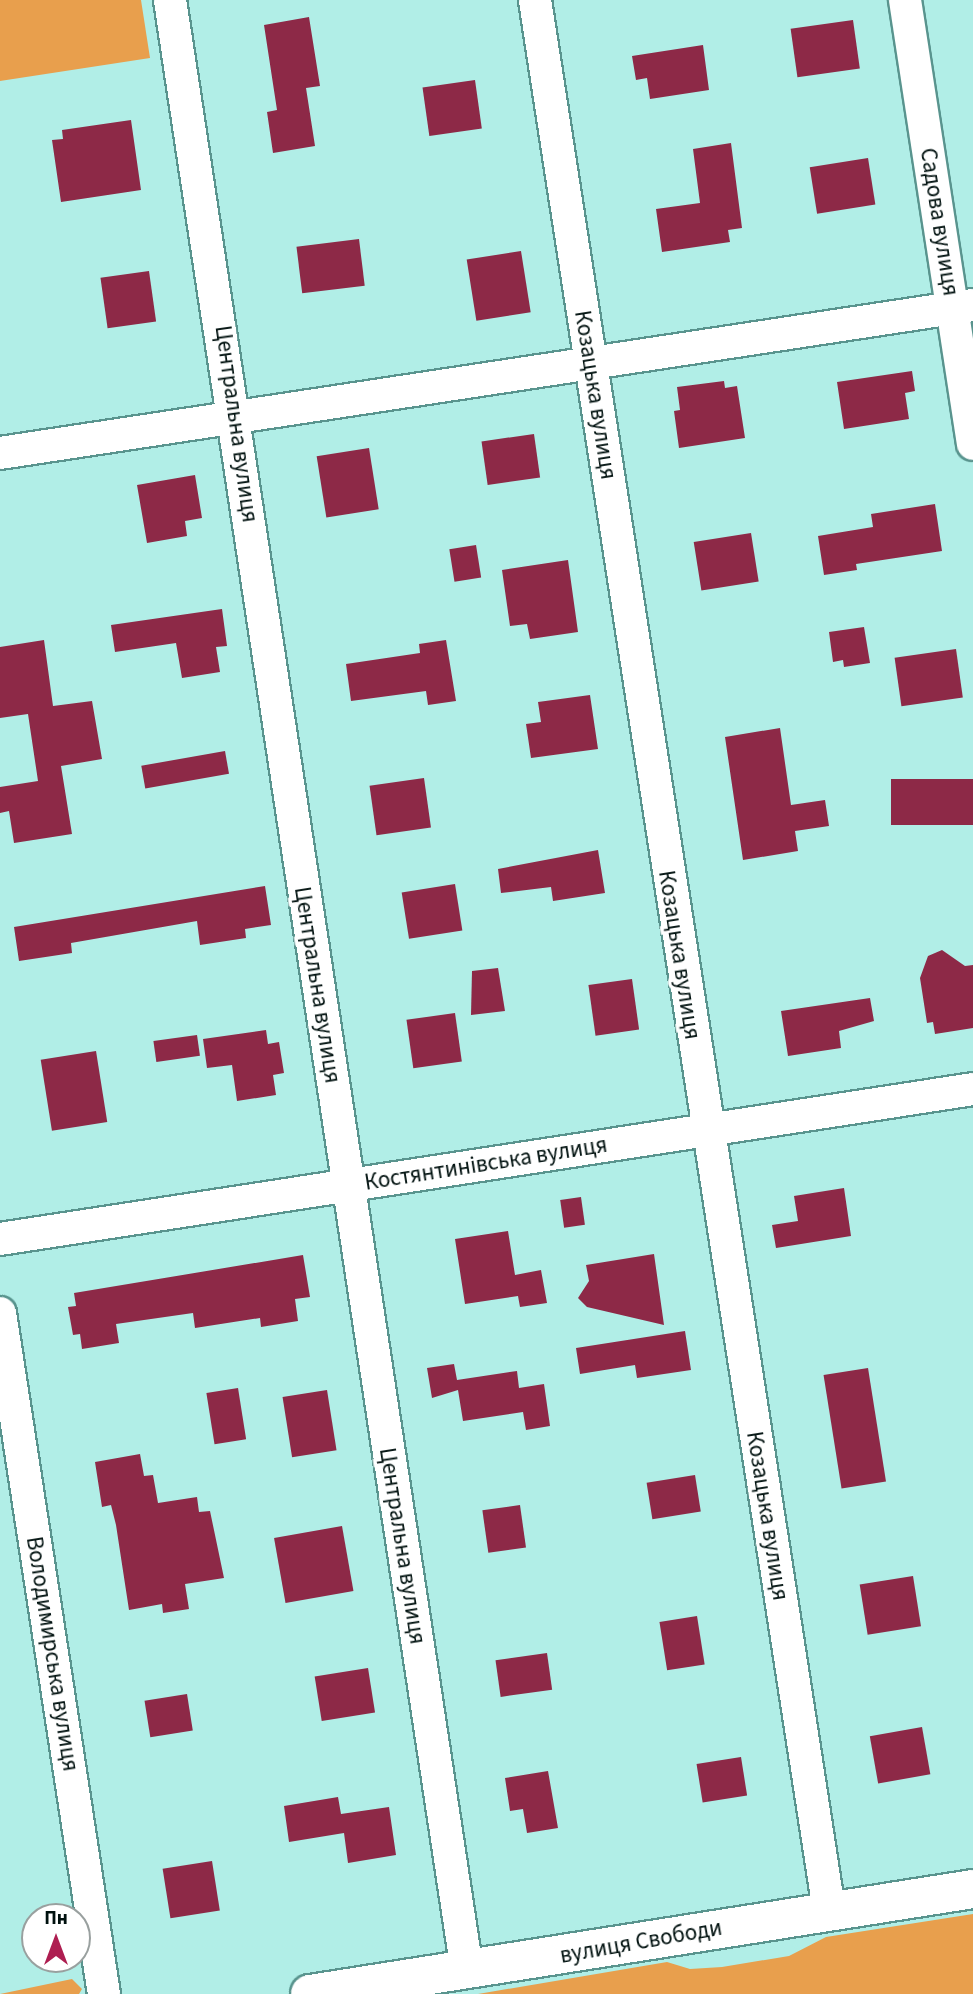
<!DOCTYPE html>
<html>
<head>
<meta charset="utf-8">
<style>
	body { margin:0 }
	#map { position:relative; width:973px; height:1994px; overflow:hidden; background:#b1eee7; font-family:"Source Sans 3",sans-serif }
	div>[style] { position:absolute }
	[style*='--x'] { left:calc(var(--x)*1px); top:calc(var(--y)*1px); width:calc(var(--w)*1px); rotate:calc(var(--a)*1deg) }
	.green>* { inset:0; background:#e89f4d }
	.building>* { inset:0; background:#8d2947; transform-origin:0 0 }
	.roads { filter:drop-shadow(2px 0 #59948e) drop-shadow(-2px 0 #59948e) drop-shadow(0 2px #59948e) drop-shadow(0 -2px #59948e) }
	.minor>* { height:32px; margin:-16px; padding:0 16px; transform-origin:16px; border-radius:16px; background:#fff }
	.tertiary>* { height:38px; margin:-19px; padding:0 19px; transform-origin:19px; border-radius:19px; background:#fff }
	span { translate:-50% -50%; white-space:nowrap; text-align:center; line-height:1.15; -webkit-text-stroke:7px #fff; paint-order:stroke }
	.street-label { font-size:23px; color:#00110f }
	.north { position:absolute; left:21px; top:1903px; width:70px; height:70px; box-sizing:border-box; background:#fff; border:2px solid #99a09f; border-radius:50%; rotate:0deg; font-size:19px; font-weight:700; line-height:28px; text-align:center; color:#00110f }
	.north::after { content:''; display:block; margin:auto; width:24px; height:32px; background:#ae1e51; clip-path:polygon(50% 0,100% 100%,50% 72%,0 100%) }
</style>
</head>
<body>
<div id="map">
	<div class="green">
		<i style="clip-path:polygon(0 0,141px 0,150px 58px,0 81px)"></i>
		<i style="clip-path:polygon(973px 1914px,973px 1994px,478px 1994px,667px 1962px,690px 1969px,722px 1967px,789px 1956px,826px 1937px)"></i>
		<i style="clip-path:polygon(72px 1979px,82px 1989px,79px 1994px,0 1994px)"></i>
	</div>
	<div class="building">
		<i style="clip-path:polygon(309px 17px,320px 86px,306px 88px,315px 146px,273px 153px,267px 112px,277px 110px,264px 25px)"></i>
		<i style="left:853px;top:20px;width:49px;height:63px;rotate:82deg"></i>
		<i style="clip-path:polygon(703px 45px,709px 90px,650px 99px,647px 78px,636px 80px,632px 56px)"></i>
		<i style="left:475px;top:80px;width:49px;height:53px;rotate:82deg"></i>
		<i style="clip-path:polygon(131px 120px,141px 190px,61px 202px,52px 140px,63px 139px,62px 130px)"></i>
		<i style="clip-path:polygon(731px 143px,742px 228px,728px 230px,730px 242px,662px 252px,656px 209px,700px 203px,693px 149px)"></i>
		<i style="left:868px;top:158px;width:47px;height:59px;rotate:81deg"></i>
		<i style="left:359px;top:239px;width:47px;height:63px;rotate:83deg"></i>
		<i style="left:521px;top:251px;width:62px;height:55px;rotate:81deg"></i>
		<i style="left:149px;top:271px;width:51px;height:49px;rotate:82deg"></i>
		<i style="clip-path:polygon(912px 371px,915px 391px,905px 393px,909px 419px,844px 429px,837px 382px)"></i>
		<i style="clip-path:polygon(724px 381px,725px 388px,737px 386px,745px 438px,679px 448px,674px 411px,680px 410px,677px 387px)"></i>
		<i style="left:534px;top:434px;width:44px;height:53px;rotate:82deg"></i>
		<i style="left:369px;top:448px;width:62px;height:53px;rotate:81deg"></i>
		<i style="clip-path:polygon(195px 475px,202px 518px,185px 521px,187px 536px,147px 543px,137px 485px)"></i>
		<i style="clip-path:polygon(935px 504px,942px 551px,856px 564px,857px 570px,824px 575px,818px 536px,873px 527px,871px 514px)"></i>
		<i style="left:751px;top:533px;width:49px;height:58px;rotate:81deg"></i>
		<i style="left:476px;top:545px;width:33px;height:27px;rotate:81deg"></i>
		<i style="clip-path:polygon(568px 560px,578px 632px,530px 639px,527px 624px,510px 626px,502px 570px)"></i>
		<i style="clip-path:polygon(222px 609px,227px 646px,216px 647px,220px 672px,182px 678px,176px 643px,115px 652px,111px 625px)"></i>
		<i style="clip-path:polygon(864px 627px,870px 663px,844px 667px,843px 660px,833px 662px,829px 632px)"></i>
		<i style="clip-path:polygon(44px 640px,53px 706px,92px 701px,102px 759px,61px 766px,72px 834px,14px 843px,9px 811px,0 813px,0 787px,38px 781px,28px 714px,0 718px,0 647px)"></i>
		<i style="clip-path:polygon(446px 640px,456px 701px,428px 705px,426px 691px,351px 701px,346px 664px,420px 653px,419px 644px)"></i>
		<i style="left:956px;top:649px;width:49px;height:62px;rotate:82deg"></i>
		<i style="clip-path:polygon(590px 695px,598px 749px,531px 758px,526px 724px,541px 722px,538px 702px)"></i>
		<i style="clip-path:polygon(780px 728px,791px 805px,825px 800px,829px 826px,795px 831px,798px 851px,743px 860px,725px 737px)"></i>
		<i style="left:225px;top:751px;width:23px;height:85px;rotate:80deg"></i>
		<i style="left:424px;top:778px;width:50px;height:55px;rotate:82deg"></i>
		<i style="left:973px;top:779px;width:46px;height:82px;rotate:90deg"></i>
		<i style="clip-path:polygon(598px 850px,605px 893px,553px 901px,551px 887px,501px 893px,498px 869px)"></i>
		<i style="left:455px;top:884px;width:47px;height:54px;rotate:81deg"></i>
		<i style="clip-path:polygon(265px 886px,271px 925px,245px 929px,246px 938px,200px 945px,197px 921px,71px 943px,72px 953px,19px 961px,14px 927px)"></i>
		<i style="clip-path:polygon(942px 950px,965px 966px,973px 965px,973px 1028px,935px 1034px,933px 1022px,927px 1023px,920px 978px,928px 956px)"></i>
		<i style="clip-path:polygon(498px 968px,505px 1011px,471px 1015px,472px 971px)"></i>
		<i style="left:632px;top:979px;width:51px;height:44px;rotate:82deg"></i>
		<i style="clip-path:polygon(870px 998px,874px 1021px,839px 1031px,841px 1048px,788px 1056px,781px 1011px)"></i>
		<i style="left:455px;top:1013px;width:49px;height:49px;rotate:82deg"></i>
		<i style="clip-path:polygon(266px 1030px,268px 1044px,279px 1042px,284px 1073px,273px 1075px,276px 1095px,237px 1101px,232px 1065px,207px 1068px,203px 1039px)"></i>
		<i style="left:197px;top:1035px;width:21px;height:44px;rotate:82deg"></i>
		<i style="left:96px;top:1051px;width:72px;height:56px;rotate:81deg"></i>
		<i style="clip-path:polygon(844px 1188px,851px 1236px,776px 1248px,772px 1225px,798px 1221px,794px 1196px)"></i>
		<i style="left:581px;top:1197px;width:28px;height:21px;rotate:82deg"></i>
		<i style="clip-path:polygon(508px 1231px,515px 1275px,541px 1270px,547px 1303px,520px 1307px,518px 1296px,465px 1304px,455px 1239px)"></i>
		<i style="clip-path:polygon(654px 1254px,664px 1325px,587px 1307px,578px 1298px,589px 1281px,586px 1265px)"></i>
		<i style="clip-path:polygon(303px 1255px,310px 1297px,295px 1299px,298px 1321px,261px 1327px,260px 1318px,195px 1328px,193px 1313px,116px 1324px,119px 1343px,82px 1349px,80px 1334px,73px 1335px,68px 1307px,76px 1306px,74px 1293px)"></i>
		<i style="clip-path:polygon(685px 1331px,691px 1370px,637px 1378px,635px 1365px,580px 1374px,576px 1348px)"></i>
		<i style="clip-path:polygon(454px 1364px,457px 1380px,517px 1371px,519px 1388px,544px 1384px,550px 1426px,526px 1430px,523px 1412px,463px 1421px,458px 1390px,432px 1398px,427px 1368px)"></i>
		<i style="left:868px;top:1368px;width:115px;height:45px;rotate:81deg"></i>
		<i style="left:238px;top:1388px;width:52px;height:32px;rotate:81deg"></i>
		<i style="left:327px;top:1390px;width:61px;height:45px;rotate:81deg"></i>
		<i style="clip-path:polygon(140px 1454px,144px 1476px,153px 1475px,158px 1503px,197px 1497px,199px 1512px,210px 1511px,224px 1578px,185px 1584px,189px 1609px,163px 1613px,162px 1604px,129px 1610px,116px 1525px,111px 1505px,102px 1507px,95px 1462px)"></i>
		<i style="left:695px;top:1475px;width:37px;height:49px;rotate:81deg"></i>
		<i style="left:520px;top:1505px;width:43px;height:38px;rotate:82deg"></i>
		<i style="left:342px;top:1526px;width:66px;height:69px;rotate:80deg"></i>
		<i style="left:913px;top:1576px;width:51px;height:54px;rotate:81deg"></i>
		<i style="left:697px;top:1616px;width:49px;height:38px;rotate:81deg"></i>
		<i style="left:547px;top:1653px;width:37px;height:52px;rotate:82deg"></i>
		<i style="left:368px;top:1668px;width:45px;height:54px;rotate:81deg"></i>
		<i style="left:187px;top:1694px;width:37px;height:43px;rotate:81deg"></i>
		<i style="left:922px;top:1727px;width:48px;height:53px;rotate:80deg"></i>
		<i style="left:741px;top:1757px;width:39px;height:45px;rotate:81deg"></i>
		<i style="clip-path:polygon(548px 1771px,558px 1828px,527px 1833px,523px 1809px,510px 1811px,505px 1778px)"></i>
		<i style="clip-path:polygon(338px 1797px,341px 1814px,389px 1807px,396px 1855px,348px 1863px,344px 1833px,289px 1842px,284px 1806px)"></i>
		<i style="left:212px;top:1861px;width:50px;height:50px;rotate:81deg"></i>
	</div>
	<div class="roads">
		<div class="minor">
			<i style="--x:170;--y:0;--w:1992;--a:81.43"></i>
			<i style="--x:535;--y:0;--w:1932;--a:81.25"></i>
			<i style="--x:905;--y:0;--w:449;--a:81.3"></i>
			<i style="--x:0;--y:453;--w:984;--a:-8.65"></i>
			<i style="--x:0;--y:1239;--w:984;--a:-8.76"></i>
			<i style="--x:0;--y:1313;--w:689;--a:81.32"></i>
		</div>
		<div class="tertiary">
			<i style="--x:310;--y:1994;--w:671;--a:-9"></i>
		</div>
	</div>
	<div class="street-label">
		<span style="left:939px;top:222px;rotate:81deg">Садова вулиця</span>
		<span style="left:595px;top:395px;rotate:81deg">Козацька вулиця</span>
		<span style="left:236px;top:424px;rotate:82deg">Центральна вулиця</span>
		<span style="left:679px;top:955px;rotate:81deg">Козацька вулиця</span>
		<span style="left:317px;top:985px;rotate:81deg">Центральна вулиця</span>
		<span style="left:486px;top:1164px;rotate:-9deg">Костянтинівська вулиця</span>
		<span style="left:767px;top:1516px;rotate:81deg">Козацька вулиця</span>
		<span style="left:402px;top:1546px;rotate:81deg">Центральна вулиця</span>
		<span style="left:52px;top:1654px;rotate:81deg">Володимирська вулиця</span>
		<span style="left:641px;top:1942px;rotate:-10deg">вулиця Свободи</span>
	</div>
	<div class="north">Пн</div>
</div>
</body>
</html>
